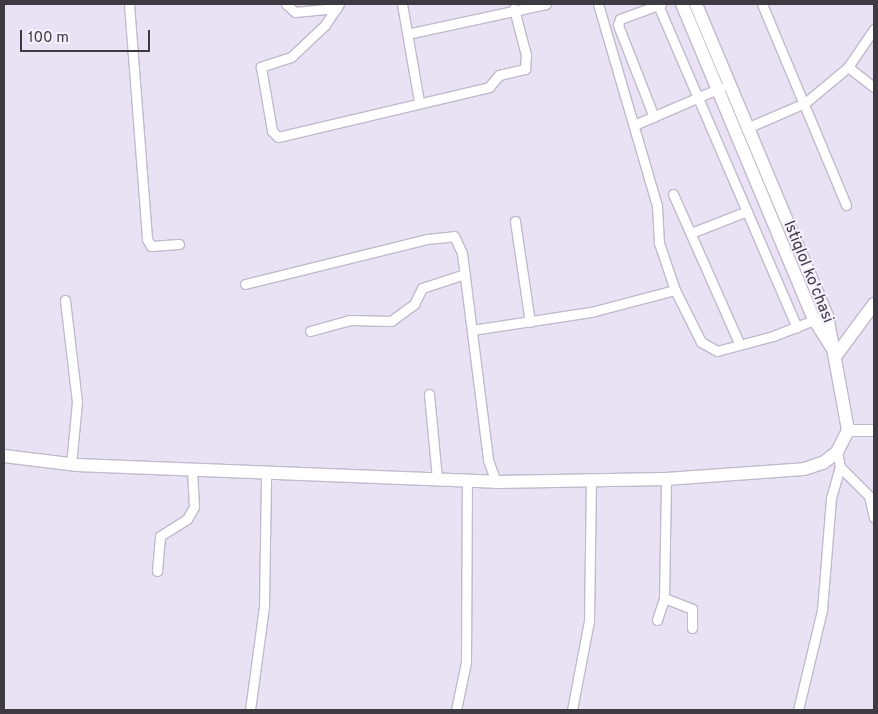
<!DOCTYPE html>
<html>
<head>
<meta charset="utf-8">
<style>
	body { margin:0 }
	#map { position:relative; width:878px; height:714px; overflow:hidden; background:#e9e1f4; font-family:Overpass,sans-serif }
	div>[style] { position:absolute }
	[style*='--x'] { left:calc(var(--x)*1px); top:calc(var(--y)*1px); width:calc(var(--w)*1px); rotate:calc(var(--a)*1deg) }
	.roads { filter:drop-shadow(1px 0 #c1b9cc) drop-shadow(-1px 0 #c1b9cc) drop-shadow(0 1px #c1b9cc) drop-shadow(0 -1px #c1b9cc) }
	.minor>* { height:9px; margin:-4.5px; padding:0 4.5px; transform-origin:4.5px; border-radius:4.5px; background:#fff }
	.tertiary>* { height:11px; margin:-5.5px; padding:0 5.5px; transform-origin:5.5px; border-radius:5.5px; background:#fff }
	.secondary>* { height:12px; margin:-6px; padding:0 6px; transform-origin:6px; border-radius:6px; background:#fff }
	span { translate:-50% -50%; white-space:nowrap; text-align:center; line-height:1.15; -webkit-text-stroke:4px #f5effe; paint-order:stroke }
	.street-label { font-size:16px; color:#3e3a42 }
	.frame { position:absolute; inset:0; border:5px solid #3e3a42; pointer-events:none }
	.scale { position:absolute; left:20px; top:30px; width:130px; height:22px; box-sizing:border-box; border:2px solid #3e3a42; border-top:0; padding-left:6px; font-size:15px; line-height:18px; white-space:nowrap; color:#3e3a42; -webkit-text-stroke:4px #f5effe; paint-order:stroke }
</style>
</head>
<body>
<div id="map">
	<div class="roads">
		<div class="minor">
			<i style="--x:129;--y:4;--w:236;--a:85.6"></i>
			<i style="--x:147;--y:239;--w:8;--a:60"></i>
			<i style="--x:151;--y:246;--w:28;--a:-4"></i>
			<i style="--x:286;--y:4;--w:12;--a:42"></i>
			<i style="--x:295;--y:12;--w:42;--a:-5.4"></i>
			<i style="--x:339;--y:4;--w:25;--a:124"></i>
			<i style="--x:325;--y:25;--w:47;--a:136.7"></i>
			<i style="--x:291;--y:57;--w:32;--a:162"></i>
			<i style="--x:261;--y:67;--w:65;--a:80.2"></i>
			<i style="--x:272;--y:131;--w:8;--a:45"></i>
			<i style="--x:278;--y:137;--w:217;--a:-13.3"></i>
			<i style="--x:489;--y:87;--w:16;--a:-50"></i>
			<i style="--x:499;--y:75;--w:27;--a:-13"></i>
			<i style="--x:525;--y:69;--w:14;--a:-86"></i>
			<i style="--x:526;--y:55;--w:48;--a:-104.6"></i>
			<i style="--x:402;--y:4;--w:98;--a:80.1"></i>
			<i style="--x:598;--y:4;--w:210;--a:73.7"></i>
			<i style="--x:657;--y:206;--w:37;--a:87"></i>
			<i style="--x:659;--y:243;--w:50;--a:71.2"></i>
			<i style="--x:675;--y:290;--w:58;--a:63.4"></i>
			<i style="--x:701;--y:342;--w:18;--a:29"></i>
			<i style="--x:717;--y:351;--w:58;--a:-15"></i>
			<i style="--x:773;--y:336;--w:49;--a:-21.4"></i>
			<i style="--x:762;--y:4;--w:218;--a:67.3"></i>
			<i style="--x:658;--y:5;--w:351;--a:66.7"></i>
			<i style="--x:407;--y:34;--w:142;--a:-12.2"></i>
			<i style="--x:848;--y:67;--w:33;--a:38"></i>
			<i style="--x:654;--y:117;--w:99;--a:-111.4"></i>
			<i style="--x:618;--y:25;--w:6;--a:-72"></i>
			<i style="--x:620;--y:19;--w:44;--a:-20.1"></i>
			<i style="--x:634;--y:125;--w:94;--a:-23.3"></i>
			<i style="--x:749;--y:127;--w:61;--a:-23.2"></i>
			<i style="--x:805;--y:103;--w:56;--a:-39.9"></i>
			<i style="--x:848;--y:67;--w:46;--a:-55.6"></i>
			<i style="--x:673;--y:194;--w:165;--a:66.1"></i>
			<i style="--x:515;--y:221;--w:102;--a:81.6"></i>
			<i style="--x:691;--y:233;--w:60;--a:-21.4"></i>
			<i style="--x:245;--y:284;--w:187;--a:-13.9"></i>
			<i style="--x:427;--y:239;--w:27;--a:-6"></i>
			<i style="--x:454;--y:236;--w:19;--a:65"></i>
			<i style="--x:462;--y:253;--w:209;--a:82.8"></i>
			<i style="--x:488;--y:460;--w:23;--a:70"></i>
			<i style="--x:65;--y:300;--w:103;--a:83.3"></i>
			<i style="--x:77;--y:402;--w:62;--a:95.5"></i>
			<i style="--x:472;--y:330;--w:120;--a:-8.6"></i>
			<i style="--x:591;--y:312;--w:87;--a:-14.7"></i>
			<i style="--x:310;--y:331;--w:41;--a:-15.4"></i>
			<i style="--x:350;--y:320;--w:41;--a:1.4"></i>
			<i style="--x:391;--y:321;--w:29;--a:-36"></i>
			<i style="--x:414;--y:304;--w:18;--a:-63"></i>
			<i style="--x:422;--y:288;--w:45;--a:-18"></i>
			<i style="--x:429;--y:394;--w:85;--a:84.6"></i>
			<i style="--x:840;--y:467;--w:41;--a:45"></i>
			<i style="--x:869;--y:496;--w:22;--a:77"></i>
			<i style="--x:157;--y:571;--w:35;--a:-85"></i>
			<i style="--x:160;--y:536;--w:32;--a:-32"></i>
			<i style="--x:187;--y:519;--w:14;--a:-60"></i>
			<i style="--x:194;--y:507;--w:38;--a:-93"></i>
			<i style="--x:664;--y:598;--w:30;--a:21"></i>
			<i style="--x:692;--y:609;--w:19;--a:90"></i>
			<i style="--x:657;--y:620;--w:23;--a:-72"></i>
			<i style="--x:664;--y:598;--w:119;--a:-89"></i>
			<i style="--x:250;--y:710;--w:105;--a:-82.3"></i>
			<i style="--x:264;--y:606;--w:134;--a:-89.1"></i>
			<i style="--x:456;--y:710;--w:49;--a:-78.2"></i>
			<i style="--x:466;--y:662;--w:182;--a:-89.7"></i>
			<i style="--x:572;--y:710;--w:91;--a:-79.2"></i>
			<i style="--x:589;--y:621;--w:139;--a:-89.2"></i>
			<i style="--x:798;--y:710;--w:103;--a:-76.5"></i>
			<i style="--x:822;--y:610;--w:112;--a:-85.4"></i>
			<i style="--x:831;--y:498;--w:32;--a:-74"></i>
			<i style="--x:840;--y:467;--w:15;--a:-101"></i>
		</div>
		<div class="tertiary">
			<i style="--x:848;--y:430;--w:26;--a:0"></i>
		</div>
		<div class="secondary">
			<i style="--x:682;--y:4;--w:342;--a:67.3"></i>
			<i style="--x:814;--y:319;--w:32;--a:58"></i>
			<i style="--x:837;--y:354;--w:62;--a:-53.5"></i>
			<i style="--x:4;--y:456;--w:74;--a:7"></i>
			<i style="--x:77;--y:465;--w:419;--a:2.3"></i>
			<i style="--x:496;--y:482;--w:170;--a:-1"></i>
			<i style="--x:666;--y:479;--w:138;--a:-4.1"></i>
			<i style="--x:804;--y:469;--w:20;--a:-18"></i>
			<i style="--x:823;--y:463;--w:18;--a:-38"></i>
			<i style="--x:837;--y:452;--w:25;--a:-63"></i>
			<i style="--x:848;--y:430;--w:116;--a:-100.4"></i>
			<i style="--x:827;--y:316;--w:338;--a:-112.8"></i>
		</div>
	</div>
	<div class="street-label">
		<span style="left:808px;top:272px;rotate:68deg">Istiqlol ko'chasi</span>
	</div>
	<div class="frame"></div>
	<div class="scale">100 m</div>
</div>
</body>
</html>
